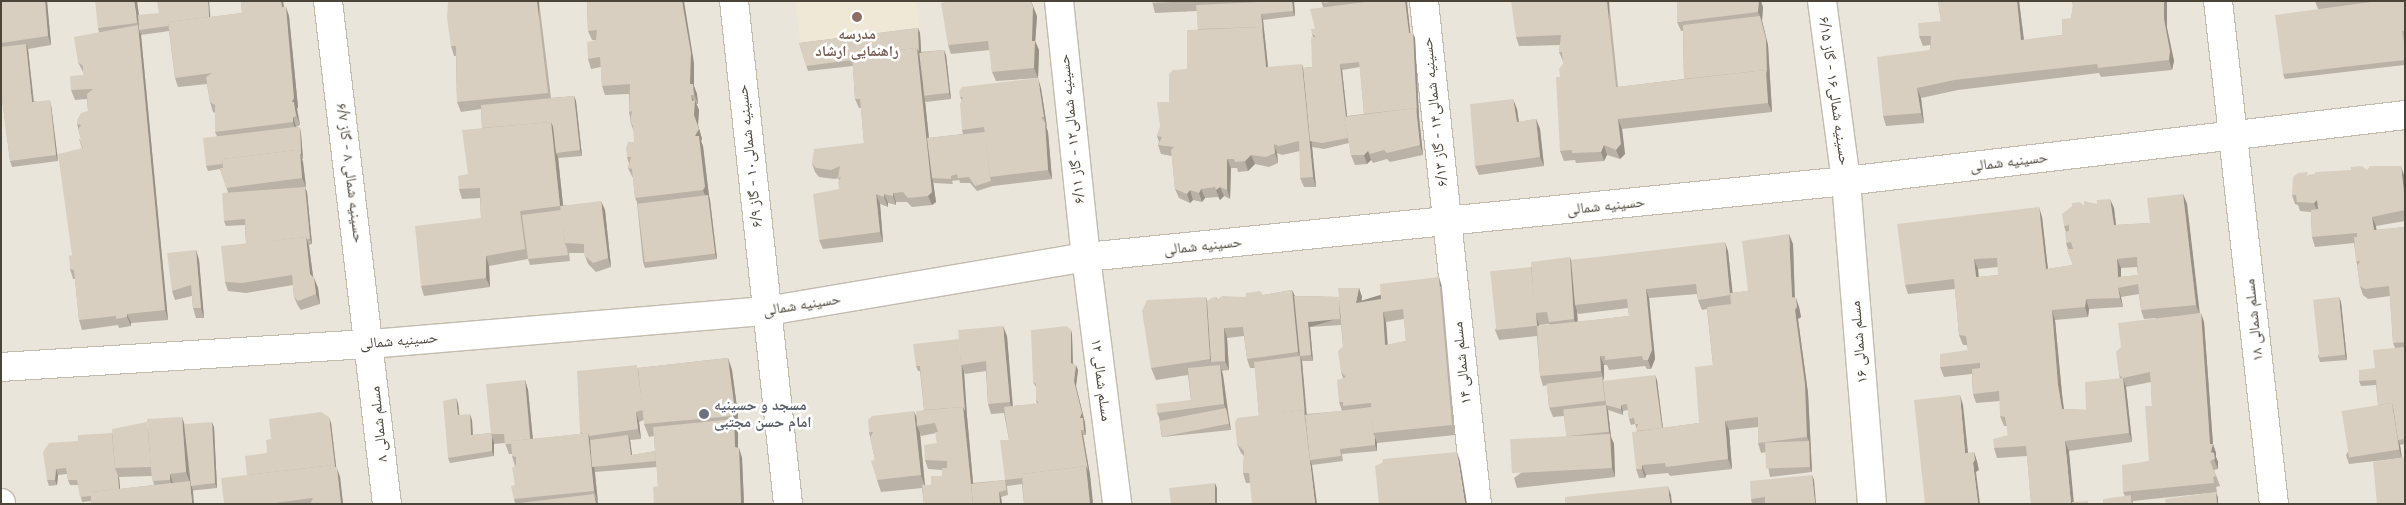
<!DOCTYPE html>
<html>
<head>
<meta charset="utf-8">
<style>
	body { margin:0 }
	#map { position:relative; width:2406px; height:505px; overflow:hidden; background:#f6f3ec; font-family:"Nunito Sans","Noto Naskh Arabic",sans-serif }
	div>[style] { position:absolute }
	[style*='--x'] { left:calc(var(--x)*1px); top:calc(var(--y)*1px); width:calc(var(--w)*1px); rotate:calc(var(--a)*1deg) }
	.residential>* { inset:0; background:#eae5da; transform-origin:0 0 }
	.education>* { inset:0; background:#efe8d6 }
	.roads { filter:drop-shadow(1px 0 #c2bbae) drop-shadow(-1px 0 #c2bbae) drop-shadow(0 1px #c2bbae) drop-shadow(0 -1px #c2bbae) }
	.street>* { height:28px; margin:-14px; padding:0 14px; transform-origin:14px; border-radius:14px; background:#fff }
	.wall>* { inset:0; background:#bab2a6 }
	.shaded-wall>* { inset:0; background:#979187; transform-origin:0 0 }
	.building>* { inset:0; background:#d8cfc1; transform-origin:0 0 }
	.dots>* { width:14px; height:14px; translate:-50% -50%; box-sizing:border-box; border:2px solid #fff; border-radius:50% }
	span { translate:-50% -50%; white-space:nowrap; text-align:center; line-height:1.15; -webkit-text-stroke:5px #fff; paint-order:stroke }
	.education-label { font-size:15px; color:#785e54; font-weight:700 }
	.street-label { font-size:15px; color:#4b4439 }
	.worship-label { font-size:15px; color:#5b616d; font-weight:700 }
	.left { translate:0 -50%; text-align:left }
	.frame { position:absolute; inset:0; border:2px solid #4b4439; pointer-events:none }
</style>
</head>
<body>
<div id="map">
	<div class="residential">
		<i style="left:1px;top:1px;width:2404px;height:503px"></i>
	</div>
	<div class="education">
		<i style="clip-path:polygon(795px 1px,916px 1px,920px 33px,801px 48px)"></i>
	</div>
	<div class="roads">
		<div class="street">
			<i style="--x:328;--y:1;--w:506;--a:83.31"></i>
			<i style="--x:734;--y:1;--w:506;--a:83.87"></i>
			<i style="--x:1059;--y:1;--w:257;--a:84"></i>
			<i style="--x:1086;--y:257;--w:249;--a:82.8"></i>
			<i style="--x:1424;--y:1;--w:506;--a:83.99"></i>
			<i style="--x:1822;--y:1;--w:182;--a:82.4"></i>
			<i style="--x:1846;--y:181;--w:324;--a:85.4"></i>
			<i style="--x:2218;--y:1;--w:506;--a:83.65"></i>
			<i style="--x:1;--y:367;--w:371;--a:-3.6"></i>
			<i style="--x:371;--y:344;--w:397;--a:-4.8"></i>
			<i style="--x:767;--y:311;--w:324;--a:-9.6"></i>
			<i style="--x:1086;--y:257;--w:764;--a:-5.71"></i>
			<i style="--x:1846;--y:181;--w:563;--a:-6.73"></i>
			<i style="--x:1;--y:503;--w:1;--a:90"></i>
		</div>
	</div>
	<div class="wall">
		<i style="clip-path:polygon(1px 1px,47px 1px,51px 45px,28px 49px,34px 101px,51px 105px,58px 161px,12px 167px,10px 161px,1px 91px)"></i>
		<i style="clip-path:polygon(241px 1px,283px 1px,284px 7px,286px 7px,289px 16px,298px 107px,297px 109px,300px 125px,296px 127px,300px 128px,301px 134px,303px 159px,302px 159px,303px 162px,306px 187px,305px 188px,307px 192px,312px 244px,309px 245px,313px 277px,314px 278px,318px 288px,320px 304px,301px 310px,298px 306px,294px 297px,293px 285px,246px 293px,228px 291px,225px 282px,246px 244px,245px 225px,226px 226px,224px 221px,228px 192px,220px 169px,208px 171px,206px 166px,217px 136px,215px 132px,215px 113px,213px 112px,210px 102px,207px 84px,178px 87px,175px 78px,169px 31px,141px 35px,168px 320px,131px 323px,131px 326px,119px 328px,118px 325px,82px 330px,79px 320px,75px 279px,73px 279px,70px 269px,72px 255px,82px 148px,79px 139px,81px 139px,77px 124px,88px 111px,87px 99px,75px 100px,71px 90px,83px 75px,83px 72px,78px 62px,99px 32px,98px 28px,139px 15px,211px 17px,242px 13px)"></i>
		<i style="clip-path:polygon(539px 1px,551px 98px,574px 96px,576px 101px,582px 156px,558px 158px,558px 157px,563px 205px,605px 210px,611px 267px,596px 272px,588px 264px,584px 253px,569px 253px,570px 261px,530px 265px,528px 259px,489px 266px,490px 287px,424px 296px,421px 286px,481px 218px,480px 198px,462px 199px,459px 189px,468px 174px,482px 128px,481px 109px,461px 112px,457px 102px,456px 56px,454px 56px,451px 46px)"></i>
		<i style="clip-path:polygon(587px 1px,694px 63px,694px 86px,697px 94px,698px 104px,696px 104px,699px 110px,698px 125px,702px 139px,701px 141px,703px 146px,709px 196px,710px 200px,717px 259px,645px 268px,643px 262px,637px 202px,635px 198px,633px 178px,628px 168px,629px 164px,627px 157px,634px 142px,634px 132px,630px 121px,630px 117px,629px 112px,629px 94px,605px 95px,602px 86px,601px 67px,591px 69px,588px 59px,596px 40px,592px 40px,588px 31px)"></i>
		<i style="clip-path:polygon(evenodd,1152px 1px,1294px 1px,1295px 16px,1263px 20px,1268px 67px,1303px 68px,1312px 67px,1313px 37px,1312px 34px,1315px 29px,1323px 7px,1321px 1px,1409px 1px,1407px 3px,1410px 33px,1415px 38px,1419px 117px,1423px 155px,1390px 162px,1387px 159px,1373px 163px,1371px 160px,1367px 164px,1355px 165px,1351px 155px,1349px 143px,1324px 149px,1312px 147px,1316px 187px,1304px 187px,1300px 178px,1300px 151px,1282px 155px,1277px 153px,1278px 163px,1269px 167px,1255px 164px,1248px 171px,1238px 172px,1237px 168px,1231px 168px,1230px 199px,1224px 196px,1220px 200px,1218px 197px,1205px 198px,1202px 202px,1193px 200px,1190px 203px,1179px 198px,1175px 189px,1172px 156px,1161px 154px,1158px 145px,1159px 142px,1157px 136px,1169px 102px,1187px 69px,1198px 29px,1197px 11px,1155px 13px,1152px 1px,1360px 67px,1364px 114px,1347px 116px,1342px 70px,1360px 67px)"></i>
		<i style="clip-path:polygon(1609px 1px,1618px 87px,1684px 79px,1683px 31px,1681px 31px,1677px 22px,1763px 7px,1762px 21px,1768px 45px,1772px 112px,1622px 129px,1625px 154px,1620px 159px,1607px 155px,1604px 161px,1576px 163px,1575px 160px,1564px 161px,1560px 151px,1560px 77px,1563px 64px,1563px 61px,1559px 52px,1560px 45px,1519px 46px,1516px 37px)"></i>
		<i style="clip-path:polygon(1938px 1px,2019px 1px,2024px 40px,2062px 35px,2071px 18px,2073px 6px,2072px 1px,2167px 1px,2167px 28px,2174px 61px,2172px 70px,2101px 77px,2099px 73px,1958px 90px,1921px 98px,1924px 123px,1886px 126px,1883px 116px,1930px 50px,1930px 45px,1923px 46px,1919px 36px,1941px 21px)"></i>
		<i style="clip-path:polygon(2315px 1px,2405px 1px,2405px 36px,2404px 37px,2405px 65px,2285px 79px,2283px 74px,2318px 9px)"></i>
		<i style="clip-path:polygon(1037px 16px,1035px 41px,1039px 50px,1038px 78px,996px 81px,992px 72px,990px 50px,951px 54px,948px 45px)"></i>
		<i style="clip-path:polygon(918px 28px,920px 33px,921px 52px,944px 50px,946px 55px,951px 99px,926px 102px,925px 101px,929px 138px,963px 134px,962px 130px,962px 101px,960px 97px,1041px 88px,1047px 127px,1046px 127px,1048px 132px,1052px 179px,993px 186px,977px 191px,970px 183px,960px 183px,959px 180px,952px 181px,953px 184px,934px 183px,933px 181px,936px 202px,932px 205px,912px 207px,907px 202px,896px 202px,896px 205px,888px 203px,888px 207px,880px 204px,883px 242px,823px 249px,819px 240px,839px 189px,839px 180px,838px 178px,835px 179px,819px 177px,815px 172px,812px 163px,864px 143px,861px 108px,859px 108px,855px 99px,853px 66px,808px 71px,799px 43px)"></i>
		<i style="clip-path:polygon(1517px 109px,1519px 122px,1536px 119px,1540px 129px,1544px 166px,1479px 175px,1475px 166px)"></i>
		<i style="clip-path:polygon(2367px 170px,2404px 175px,2405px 221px,2376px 226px,2376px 230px,2405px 227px,2405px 444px,2400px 445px,2402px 458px,2349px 464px,2346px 455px,2378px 405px,2376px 385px,2361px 386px,2359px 381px,2375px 368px,2395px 348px,2393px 343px,2390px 296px,2368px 299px,2363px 295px,2360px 286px,2354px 243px,2315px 247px,2312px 237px,2311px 212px,2300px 211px,2298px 205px,2295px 204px,2292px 195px,2309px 175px)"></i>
		<i style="clip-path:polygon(evenodd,2183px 194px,2187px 204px,2199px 313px,2204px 322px,2213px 444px,2216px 453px,2216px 457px,2218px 462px,2218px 469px,2214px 470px,2220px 486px,2216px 487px,2217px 492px,2216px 492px,2218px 498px,2218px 504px,2166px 504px,2209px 493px,2133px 501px,2133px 504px,2125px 496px,2123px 492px,2149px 461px,2152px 406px,2151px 382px,2126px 387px,2132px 442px,2069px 451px,2031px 503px,2027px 456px,1997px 458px,1994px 448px,2008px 435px,2007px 426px,2004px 426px,2000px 416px,2000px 401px,1976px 403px,1973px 394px,1972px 374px,1944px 377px,1940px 367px,1968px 350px,1967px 345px,1963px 345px,1959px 335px,1955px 289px,1908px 294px,1905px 285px,2042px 217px,2048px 269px,2073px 265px,2067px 249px,2068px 249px,2066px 243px,2066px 232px,2064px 226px,2114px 208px,2116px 225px,2150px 223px,2183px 194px,1998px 267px,1998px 275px,1979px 277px,1978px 269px,1998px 267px,2183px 194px,2137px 267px,2138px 275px,2121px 277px,2121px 268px,2137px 267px,2183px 194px,2139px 294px,2141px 310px,2144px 319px,2156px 318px,2119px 375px,2120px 378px,2086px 410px,2064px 409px,2062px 394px,2055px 320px,2088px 317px,2089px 309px,2123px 307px,2121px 297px,2139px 294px)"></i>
		<i style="clip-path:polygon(evenodd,1793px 244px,1795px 298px,1799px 307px,1801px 317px,1798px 319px,1808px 393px,1812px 472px,1770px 477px,1769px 472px,1766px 452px,1761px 453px,1758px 443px,1758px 427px,1729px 430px,1732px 469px,1670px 476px,1668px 473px,1646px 475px,1645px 478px,1639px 478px,1636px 469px,1637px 429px,1635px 424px,1631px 425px,1629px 419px,1628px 410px,1623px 411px,1623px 415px,1608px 410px,1611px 437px,1614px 444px,1615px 477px,1517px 488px,1514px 478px,1567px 439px,1564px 416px,1553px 417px,1549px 407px,1547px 385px,1543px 386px,1540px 376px,1537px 336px,1499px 340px,1495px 330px,1531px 267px,1571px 260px,1728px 251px,1732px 293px,1748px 291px,1793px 244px,1697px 294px,1698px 300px,1702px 310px,1707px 309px,1713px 365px,1699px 423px,1663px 428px,1657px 380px,1603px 381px,1603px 380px,1604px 380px,1604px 365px,1607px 365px,1609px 370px,1645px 366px,1647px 369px,1651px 369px,1655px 359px,1649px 298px,1697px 294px,1793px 244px,1628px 308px,1629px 316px,1578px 322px,1577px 311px,1578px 314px,1628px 308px,1793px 244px,1549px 324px,1550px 325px,1539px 326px,1539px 325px,1549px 324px)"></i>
		<i style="clip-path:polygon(196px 250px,199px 260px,204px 318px,196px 318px,193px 308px,192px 296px,175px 300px,172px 291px)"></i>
		<i style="clip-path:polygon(evenodd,1442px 287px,1455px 435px,1377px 443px,1377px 451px,1342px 454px,1343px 461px,1312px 465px,1250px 483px,1246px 483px,1243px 473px,1244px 456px,1241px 453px,1237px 444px,1259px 416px,1255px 368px,1250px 368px,1247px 359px,1244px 336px,1227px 338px,1229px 370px,1222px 371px,1223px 375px,1231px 430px,1162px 437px,1161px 432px,1159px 417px,1157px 413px,1191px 400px,1188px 375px,1156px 380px,1151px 368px,1208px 302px,1216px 297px,1218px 300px,1263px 295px,1292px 290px,1295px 296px,1339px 297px,1359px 288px,1362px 297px,1361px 302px,1381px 299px,1442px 287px,1404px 319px,1406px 341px,1388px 345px,1386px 322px,1404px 319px,1442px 287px,1341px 325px,1343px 346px,1341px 372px,1343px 378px,1339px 402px,1342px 411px,1307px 414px,1302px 361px,1313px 361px,1310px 327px,1341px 325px)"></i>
		<i style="clip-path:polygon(2341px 302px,2347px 360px,2320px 362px,2318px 356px)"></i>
		<i style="clip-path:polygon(evenodd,1071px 330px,1072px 335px,1073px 363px,1078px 370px,1076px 386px,1085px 423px,1086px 435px,1083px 435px,1090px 475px,1093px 504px,1024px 504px,1022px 484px,1007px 486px,1008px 495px,1001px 497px,1002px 504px,924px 504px,922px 488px,881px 492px,877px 480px,875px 459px,869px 432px,916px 416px,924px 410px,920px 371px,918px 371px,916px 366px,1007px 336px,1013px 406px,1037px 404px,1036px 400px,1036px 387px,1033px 382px,1071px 330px,986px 371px,988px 404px,991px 414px,1004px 413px,1009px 440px,1005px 480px,973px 483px,967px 416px,964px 372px,965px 374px,986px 371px,1071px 330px,920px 433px,921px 436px,936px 433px,937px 443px,925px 460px,928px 469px,942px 470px,942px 476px,931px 485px,925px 485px,920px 433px)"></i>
		<i style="clip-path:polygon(evenodd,728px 358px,732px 370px,738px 415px,738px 448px,739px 448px,742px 458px,744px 504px,654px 504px,658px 486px,657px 467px,595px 472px,598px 504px,515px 503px,514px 499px,515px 485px,515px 466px,512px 456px,512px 454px,509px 454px,505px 443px,494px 444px,494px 442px,494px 456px,450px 463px,448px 458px,458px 403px,459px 415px,472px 420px,473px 435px,491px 433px,525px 380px,528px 390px,533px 439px,581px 434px,580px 432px,638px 368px,728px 358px,644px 420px,644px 424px,649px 437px,654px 436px,655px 451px,632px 455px,630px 440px,641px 439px,639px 422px,644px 420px)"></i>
		<i style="clip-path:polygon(331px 423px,336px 467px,340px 477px,343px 504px,224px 504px,247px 475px,267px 453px,271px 439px)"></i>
		<i style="clip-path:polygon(evenodd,184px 424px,214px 427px,217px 488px,82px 502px,78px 485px,70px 485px,68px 480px,67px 474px,58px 475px,57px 485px,49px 486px,47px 480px,78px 441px,112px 433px,184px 424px,152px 476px,154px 485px,120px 489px,119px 477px,152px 476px)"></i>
		<i style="clip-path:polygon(1814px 480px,1765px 503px,1752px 504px,1751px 499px)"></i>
	</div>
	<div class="shaded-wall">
		<i style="clip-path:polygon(45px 1px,47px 1px,51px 45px,48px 36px)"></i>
		<i style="clip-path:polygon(134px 1px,137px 1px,141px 29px,139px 30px,141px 35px,168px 320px,165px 310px,138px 25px)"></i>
		<i style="clip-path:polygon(208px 1px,209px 1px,211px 25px,209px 20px)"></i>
		<i style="clip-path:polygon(281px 1px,283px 1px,285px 17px,282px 7px)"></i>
		<i style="left:537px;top:1px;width:2px;height:93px"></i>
		<i style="clip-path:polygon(682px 1px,684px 1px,694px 63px,694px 86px,697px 94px,698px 104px,690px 84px)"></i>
		<i style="clip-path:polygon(1031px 1px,1037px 16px,1035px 45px,1035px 41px,1039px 50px,1038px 78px,1034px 68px,1032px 41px)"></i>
		<i style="clip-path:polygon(1292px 1px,1294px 1px,1295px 16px,1293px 11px)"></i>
		<i style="clip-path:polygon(1405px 1px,1406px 1px,1407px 3px,1411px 38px,1409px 33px)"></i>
		<i style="left:1607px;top:1px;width:2px;height:86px"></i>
		<i style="clip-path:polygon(1758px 1px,1761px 1px,1763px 7px,1762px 21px,1768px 45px,1772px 112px,1768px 103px,1760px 16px,1758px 12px)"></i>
		<i style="clip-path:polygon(2017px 1px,2019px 1px,2025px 49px,2021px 40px)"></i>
		<i style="clip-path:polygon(2164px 1px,2167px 1px,2167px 28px,2174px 61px,2172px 70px,2169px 60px,2164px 19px)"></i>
		<i style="clip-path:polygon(286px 7px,289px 16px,298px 107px,297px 109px,300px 125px,292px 102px)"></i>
		<i style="clip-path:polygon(1261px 14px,1263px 20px,1269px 76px,1266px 67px,1262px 27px)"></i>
		<i style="clip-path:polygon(918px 28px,920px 33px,924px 97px,925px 101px,933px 178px,932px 178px,933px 181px,936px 202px,932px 205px,928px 196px,917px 48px)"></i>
		<i style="clip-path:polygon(1413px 33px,1415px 38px,1419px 117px,1423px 155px,1420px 145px,1416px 108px)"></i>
		<i style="clip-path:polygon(26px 44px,28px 49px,34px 107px,32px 102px)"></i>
		<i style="clip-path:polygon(944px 50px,946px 55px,951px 99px,949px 93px)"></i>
		<i style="clip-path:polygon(1302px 64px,1305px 73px,1316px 187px,1313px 177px)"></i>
		<i style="clip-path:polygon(1340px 64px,1342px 70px,1350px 143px,1348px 138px)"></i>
		<i style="clip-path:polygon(1038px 78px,1041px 88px,1047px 127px,1044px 117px)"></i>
		<i style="clip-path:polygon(1917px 88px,1921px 98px,1924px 123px,1921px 113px)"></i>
		<i style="clip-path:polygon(691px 95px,695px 104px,695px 100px,699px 110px,698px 125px,702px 139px,701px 141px,703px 146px,709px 196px,710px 200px,717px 259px,715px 254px,707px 200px,703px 190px,695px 136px,694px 115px,692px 101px)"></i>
		<i style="clip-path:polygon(574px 96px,576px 101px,582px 156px,580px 150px)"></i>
		<i style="clip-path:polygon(1513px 99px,1517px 109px,1520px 131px,1517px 122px)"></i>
		<i style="clip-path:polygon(50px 100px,51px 105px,58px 161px,56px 155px)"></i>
		<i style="clip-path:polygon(293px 117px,296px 127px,296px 132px,293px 122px)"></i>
		<i style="clip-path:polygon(1536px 119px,1540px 129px,1544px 166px,1540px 157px)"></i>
		<i style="clip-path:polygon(1618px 119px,1622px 129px,1625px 154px,1620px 159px,1616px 150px)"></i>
		<i style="clip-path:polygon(551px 122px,555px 131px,556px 153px,558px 157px,564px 215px,560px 206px)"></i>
		<i style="clip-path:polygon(1045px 123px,1048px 132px,1052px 179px,1048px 170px)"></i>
		<i style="clip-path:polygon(300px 128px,301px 134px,303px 159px,301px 154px)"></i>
		<i style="clip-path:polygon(1274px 144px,1277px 153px,1278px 163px,1275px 153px)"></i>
		<i style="clip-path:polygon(1604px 145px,1607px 155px,1604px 161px,1601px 152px)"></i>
		<i style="clip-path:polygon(1368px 151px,1371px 160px,1367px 164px,1364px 155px)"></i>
		<i style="clip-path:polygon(300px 153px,303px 162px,306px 187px,302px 178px)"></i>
		<i style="clip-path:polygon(1251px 155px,1255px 164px,1248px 171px,1245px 161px)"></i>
		<i style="clip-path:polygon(1227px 159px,1231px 168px,1230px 199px,1227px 190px)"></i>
		<i style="clip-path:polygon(2401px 166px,2404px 175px,2405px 194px,2404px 192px)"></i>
		<i style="clip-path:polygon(305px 187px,307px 192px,312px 244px,310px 239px)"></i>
		<i style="clip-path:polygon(1220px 187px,1224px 196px,1220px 200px,1216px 190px)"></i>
		<i style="clip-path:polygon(1201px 189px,1205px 198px,1202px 202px,1199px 193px)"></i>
		<i style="clip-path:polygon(1190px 190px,1193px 200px,1190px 203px,1187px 194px)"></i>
		<i style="clip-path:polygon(893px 193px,896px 202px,896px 205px,893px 196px)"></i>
		<i style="clip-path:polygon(876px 194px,880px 204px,883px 242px,880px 232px)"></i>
		<i style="clip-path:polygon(884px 194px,888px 203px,888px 207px,884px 197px)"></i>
		<i style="clip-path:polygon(2183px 194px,2187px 204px,2200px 315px,2196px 305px)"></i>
		<i style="clip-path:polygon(2110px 199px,2114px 208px,2117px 235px,2114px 225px)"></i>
		<i style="clip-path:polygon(2317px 200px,2320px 209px,2318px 212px,2314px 203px)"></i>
		<i style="clip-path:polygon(601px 201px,605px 210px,611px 267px,608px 258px)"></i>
		<i style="clip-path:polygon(2039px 207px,2042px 217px,2049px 279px,2046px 269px)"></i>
		<i style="clip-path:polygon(2372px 217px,2376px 226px,2378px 240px,2374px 230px)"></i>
		<i style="clip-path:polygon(1789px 234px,1793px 244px,1795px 307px,1792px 297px)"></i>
		<i style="clip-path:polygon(306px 237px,309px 247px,314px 283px,310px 274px)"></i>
		<i style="clip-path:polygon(1725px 242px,1728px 251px,1734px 305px,1730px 295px)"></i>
		<i style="clip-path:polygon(196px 250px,199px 260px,204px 318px,201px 308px)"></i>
		<i style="clip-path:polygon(486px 256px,489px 266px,490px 287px,486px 278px)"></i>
		<i style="clip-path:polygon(1570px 257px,1574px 269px,1575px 305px,1577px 311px,1578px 331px,1574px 319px)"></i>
		<i style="clip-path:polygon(1974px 259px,1978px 269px,1979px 286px,1976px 277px)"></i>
		<i style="clip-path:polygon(2117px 259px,2121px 268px,2121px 287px,2118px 277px)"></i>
		<i style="left:1439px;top:277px;width:10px;height:149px;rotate:73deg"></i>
		<i style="clip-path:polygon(314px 278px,318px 288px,320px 304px,316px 294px)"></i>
		<i style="clip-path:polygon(1359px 288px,1362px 297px,1360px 312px,1356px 303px)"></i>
		<i style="clip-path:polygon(2118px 288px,2121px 297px,2123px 307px,2120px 298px)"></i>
		<i style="clip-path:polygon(1646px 289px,1649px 298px,1655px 359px,1651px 369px,1648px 360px)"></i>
		<i style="clip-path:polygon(1292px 290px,1296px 299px,1300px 356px,1298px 352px)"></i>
		<i style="clip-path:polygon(1206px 297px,1210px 310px,1211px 362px,1210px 359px)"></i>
		<i style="clip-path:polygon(2339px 297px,2341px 302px,2347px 360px,2345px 355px)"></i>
		<i style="clip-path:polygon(1796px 298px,1799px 307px,1801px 317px,1798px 319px,1808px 393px,1812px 472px,1810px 467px,1809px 441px,1807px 437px,1795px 310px)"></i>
		<i style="clip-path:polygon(2086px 299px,2089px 309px,2088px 317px,2085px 307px)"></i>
		<i style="clip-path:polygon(2052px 310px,2055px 320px,2062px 394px,2065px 419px,2062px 409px,2058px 385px)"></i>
		<i style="clip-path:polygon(1383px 312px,1386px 322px,1388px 355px,1385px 345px)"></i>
		<i style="clip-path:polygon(2201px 313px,2204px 322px,2213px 445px,2213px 444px,2216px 453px,2216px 457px,2218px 462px,2218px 469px,2211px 452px,2210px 444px)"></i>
		<i style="clip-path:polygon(127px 314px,131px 323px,131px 326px,127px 317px)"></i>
		<i style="clip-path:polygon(1536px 315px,1539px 325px,1540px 336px,1537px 326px)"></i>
		<i style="clip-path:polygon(1308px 322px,1310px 327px,1313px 361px,1311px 355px)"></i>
		<i style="clip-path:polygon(1003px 326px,1007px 336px,1013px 412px,1010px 402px)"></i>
		<i style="clip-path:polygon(1224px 328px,1227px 338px,1229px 370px,1225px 361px)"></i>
		<i style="clip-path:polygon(1071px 330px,1072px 335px,1073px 368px,1071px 363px)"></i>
		<i style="clip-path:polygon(1300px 356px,1302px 361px,1310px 460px,1312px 465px,1317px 504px,1315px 504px,1304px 410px)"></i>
		<i style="clip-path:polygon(1600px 356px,1604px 365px,1604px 380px,1601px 371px)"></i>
		<i style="clip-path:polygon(728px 358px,732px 370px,738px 415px,738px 457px,735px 447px,734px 419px,733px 416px)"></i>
		<i style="clip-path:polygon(1076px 365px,1078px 370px,1076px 386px,1085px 423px,1086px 435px,1080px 418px,1074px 381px)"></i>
		<i style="clip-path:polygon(1220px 365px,1223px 375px,1228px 414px,1224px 404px)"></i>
		<i style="clip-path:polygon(962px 366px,964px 372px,967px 416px,975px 504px,973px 504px,963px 407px)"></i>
		<i style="clip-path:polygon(1655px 375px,1657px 380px,1664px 438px,1663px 433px)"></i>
		<i style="clip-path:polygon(2123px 378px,2126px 387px,2132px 442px,2129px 433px)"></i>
		<i style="clip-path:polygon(525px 380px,528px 390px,534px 452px,531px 442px)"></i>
		<i style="clip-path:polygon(1960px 395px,1963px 405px,1969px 462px,1965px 453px)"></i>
		<i style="clip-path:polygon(456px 398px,458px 403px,460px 421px,458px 415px)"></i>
		<i style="clip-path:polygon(2392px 403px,2395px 412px,2398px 440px,2400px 445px,2402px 458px,2399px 449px)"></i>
		<i style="clip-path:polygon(1606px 405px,1608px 410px,1611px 437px,1614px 444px,1615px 477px,1612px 468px,1610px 435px,1609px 432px)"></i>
		<i style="clip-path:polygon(1621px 405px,1623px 411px,1623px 415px,1621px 409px)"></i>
		<i style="clip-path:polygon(1226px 408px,1228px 414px,1231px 430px,1229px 424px)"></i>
		<i style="clip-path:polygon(914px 411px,919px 423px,917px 426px,920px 433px,925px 487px,921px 475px)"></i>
		<i style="clip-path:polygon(636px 412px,639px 422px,641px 439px,638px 429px)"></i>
		<i style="clip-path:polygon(470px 414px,472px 420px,473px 440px,471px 435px)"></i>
		<i style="clip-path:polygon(182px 417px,186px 429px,191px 484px,193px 491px,194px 504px,192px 504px,190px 483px,186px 472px)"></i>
		<i style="clip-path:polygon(329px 417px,331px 423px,337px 474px,335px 469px)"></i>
		<i style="clip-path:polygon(1725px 421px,1729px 430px,1732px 469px,1728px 459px)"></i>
		<i style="clip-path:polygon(212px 422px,214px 427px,217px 488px,215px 483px)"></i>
		<i style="clip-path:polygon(1081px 430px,1083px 435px,1090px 475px,1093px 504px,1090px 504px)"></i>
		<i style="clip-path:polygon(588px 433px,592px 446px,598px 503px,594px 491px)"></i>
		<i style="clip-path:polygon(628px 435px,630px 440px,633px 461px,631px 455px)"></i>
		<i style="clip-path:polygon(492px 437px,494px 442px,494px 456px,492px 451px)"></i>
		<i style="clip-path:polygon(1375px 437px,1377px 443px,1377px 451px,1375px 445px)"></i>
		<i style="clip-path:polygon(2065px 441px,2069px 451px,2074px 504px,2071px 504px)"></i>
		<i style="clip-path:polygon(739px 448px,742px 458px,744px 504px,741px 504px)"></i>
		<i style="clip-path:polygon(1457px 452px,1460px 461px,1467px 504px,1465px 504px)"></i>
		<i style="clip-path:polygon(1974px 452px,1977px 461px,1979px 470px,1976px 472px,1980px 504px,1978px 504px,1973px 463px)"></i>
		<i style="clip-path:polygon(1642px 465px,1646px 475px,1645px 478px,1642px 469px)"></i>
		<i style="clip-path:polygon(337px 468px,340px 477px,343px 504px,341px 504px)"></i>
		<i style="clip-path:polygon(56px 469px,58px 475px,57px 485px,55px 480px)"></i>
		<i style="clip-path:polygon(170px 474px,174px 486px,175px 493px,170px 480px)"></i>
		<i style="clip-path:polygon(1812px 475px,1814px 480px,1816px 504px,1815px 504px)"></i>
		<i style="clip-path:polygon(118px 476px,118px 477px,119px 477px,121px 499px,119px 493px)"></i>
		<i style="clip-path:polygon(1215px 483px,1217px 488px,1217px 504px,1215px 504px)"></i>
		<i style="clip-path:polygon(1668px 486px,1671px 495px,1672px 504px,1670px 504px)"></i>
		<i style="clip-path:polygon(999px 492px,1001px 497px,1002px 504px,1000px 504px)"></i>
		<i style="clip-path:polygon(2216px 492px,2218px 498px,2218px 504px,2217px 504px)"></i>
		<i style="clip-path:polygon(594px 494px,598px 504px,596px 504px)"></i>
	</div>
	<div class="building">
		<i style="clip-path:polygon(1px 1px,45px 1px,48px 36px,1px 43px)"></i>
		<i style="clip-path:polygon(95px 1px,134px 1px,137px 23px,98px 28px)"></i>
		<i style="clip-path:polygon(157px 1px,208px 1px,209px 17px,168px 22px,168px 26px,139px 30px,138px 15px,159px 13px)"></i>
		<i style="clip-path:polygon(241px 1px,281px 1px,282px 7px,286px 7px,294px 98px,292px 102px,294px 102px,296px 116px,293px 117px,293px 122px,215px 132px,215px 105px,210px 102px,206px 77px,212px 73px,175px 78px,168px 22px,242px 13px)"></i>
		<i style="clip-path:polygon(448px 1px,537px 1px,548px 93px,457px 102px,456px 46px,451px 46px,447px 18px)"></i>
		<i style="clip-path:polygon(587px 1px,682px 1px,691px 53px,690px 84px,693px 84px,694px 95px,691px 95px,692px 101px,695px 100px,694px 115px,699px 129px,695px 136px,699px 136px,705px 187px,703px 190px,635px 198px,632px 169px,628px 168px,631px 157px,627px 157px,626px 148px,628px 142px,634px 142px,633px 126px,630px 121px,632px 111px,629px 112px,630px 84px,602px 86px,600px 57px,588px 59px,587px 42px,596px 40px,597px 30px,588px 31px)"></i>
		<i style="clip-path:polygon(951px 1px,1031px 1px,1033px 7px,1032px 41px,1035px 41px,1034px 68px,992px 72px,988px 41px,948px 45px,941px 3px)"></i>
		<i style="clip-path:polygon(1152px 1px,1194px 1px,1152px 3px)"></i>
		<i style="clip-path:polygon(1260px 1px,1292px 1px,1293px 11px,1261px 14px,1263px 31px,1262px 27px,1198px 29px,1196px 5px,1260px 2px)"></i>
		<i style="clip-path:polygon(1323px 1px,1337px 1px,1324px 3px)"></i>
		<i style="clip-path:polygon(1373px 1px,1405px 1px,1409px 33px,1413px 33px,1417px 112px,1416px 108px,1364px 114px,1359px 62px,1340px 64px,1346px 117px,1344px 117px,1348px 138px,1322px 143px,1310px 141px,1303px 68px,1312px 67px,1311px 37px,1316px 37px,1312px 34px,1311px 29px,1315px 29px,1310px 9px)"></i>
		<i style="clip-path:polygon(1511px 1px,1607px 1px,1616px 87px,1766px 70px,1768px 103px,1618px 119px,1621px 144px,1616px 150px,1604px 145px,1601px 152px,1572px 153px,1572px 150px,1560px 151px,1556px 77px,1560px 77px,1559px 69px,1563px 64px,1562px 52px,1559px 52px,1561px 35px,1516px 37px)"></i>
		<i style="clip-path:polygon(1677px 1px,1759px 1px,1758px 12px,1677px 22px)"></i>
		<i style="clip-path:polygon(1938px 1px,2017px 1px,2021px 40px,2062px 35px,2062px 19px,2071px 18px,2073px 6px,2072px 1px,2164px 1px,2164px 19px,2170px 51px,2169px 60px,2098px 68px,2097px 64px,1954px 80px,1917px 88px,1921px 113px,1883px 116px,1877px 57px,1930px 50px,1931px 36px,1919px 36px,1918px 23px,1941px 21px)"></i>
		<i style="clip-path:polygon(2378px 1px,2405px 1px,2405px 31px,2402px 31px,2405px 47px,2405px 60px,2283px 74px,2275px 15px)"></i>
		<i style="clip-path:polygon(1760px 16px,1766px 39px,1767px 74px,1766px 70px,1684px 79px,1683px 25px)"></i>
		<i style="clip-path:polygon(138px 25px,165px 310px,127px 314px,127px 317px,116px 319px,116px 316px,79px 320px,74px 270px,70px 269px,69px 256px,72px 255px,58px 154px,83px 148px,79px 139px,81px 139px,78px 130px,81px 125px,77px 124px,77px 120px,81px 113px,88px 111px,87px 94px,93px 89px,71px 90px,70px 76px,83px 75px,83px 66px,78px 62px,74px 37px)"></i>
		<i style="clip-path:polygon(1262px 27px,1266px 67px,1302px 64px,1313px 177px,1300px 178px,1299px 141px,1279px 146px,1274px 144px,1275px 153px,1266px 157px,1251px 155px,1245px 161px,1235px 162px,1234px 159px,1227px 159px,1227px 190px,1220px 187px,1216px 190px,1215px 187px,1201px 189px,1199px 193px,1190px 190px,1187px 194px,1175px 189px,1171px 150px,1174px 147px,1158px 145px,1162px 137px,1157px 136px,1160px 126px,1157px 102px,1169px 102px,1169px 74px,1173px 70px,1187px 69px,1187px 30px)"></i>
		<i style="clip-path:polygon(918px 28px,919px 52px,917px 48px,852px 55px,853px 60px,806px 66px,799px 43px)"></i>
		<i style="clip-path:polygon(26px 44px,32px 102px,50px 100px,56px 155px,10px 161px,1px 91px,1px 47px)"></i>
		<i style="clip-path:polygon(917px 48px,932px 192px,928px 196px,908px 198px,903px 192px,893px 193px,893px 196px,884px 194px,884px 197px,876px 194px,880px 232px,819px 240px,813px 194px,839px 189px,838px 182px,841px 177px,838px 178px,840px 166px,831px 170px,816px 168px,812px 163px,814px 149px,864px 143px,860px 99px,855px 99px,852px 55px)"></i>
		<i style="left:944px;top:50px;width:43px;height:25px;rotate:83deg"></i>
		<i style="clip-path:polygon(1038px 78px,1044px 117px,1041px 117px,1045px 123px,1048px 170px,990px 177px,984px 127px,962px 130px,960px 104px,963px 97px,960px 97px,959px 91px,962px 87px)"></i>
		<i style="clip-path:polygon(574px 96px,580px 150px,556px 153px,553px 126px,551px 122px,482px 128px,481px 105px)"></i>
		<i style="clip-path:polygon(1513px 99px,1517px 122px,1536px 119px,1540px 157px,1475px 166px,1470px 104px)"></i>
		<i style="clip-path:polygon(1416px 108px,1420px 145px,1387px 153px,1384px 150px,1370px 154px,1368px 151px,1364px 155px,1351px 155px,1344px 117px)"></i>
		<i style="clip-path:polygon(551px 122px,560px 206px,520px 211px,525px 249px,486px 256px,486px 278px,421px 286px,415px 226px,481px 218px,480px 188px,459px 189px,458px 176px,468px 174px,462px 130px)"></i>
		<i style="clip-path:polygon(295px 127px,300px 128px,301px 154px,300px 154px,297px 150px,222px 159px,222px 164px,206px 166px,203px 138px)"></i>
		<i style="clip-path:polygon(985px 132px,990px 177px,991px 181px,975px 186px,969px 177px,958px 178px,957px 174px,951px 176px,951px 179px,932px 178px,927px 138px)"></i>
		<i style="clip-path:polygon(297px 150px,300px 153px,302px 178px,226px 188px,220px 168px,223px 168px,222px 159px)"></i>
		<i style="clip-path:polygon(2362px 166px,2367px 170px,2370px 166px,2401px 166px,2404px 192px,2405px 192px,2405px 210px,2372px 217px,2374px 230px,2405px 227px,2405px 342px,2393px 343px,2389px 286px,2365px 289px,2360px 286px,2357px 266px,2360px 261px,2356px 261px,2354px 237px,2357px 237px,2357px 233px,2312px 237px,2311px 210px,2318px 209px,2317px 200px,2314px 203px,2297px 202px,2296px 195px,2292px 195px,2293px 177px,2298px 173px,2308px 172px,2307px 176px,2315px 174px,2315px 172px,2351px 170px,2351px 167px)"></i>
		<i style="clip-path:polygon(305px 187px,310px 239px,307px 239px,306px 237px,246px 244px,245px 219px,224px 221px,222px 193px)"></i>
		<i style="clip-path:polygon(evenodd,2183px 194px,2196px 305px,2141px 310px,2138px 284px,2118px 288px,2120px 298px,2086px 299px,2085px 307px,2052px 310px,2058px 385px,2062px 409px,2086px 410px,2085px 382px,2123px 378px,2119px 375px,2116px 352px,2121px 347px,2118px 323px,2201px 313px,2210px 444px,2213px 444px,2211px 452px,2214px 453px,2215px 459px,2210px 461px,2216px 476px,2213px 477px,2214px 483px,2123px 492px,2122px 465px,2149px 461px,2145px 406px,2152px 406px,2150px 372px,2123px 378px,2129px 433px,2065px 441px,2071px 504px,2024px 504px,2031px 503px,2026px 446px,1994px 448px,1993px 439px,2008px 435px,2005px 417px,2000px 416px,1999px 391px,1973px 394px,1972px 369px,1980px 368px,1980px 363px,1940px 367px,1940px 354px,1968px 350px,1966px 336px,1959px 335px,1954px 279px,1905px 285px,1897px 224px,2039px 207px,2046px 269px,2073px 265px,2067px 249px,2073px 249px,2071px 242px,2066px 243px,2065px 232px,2069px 231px,2069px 225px,2064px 226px,2062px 214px,2072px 206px,2072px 203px,2080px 202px,2084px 206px,2084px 201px,2097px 204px,2097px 200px,2110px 199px,2114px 225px,2150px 223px,2147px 198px,2183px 194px,2137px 257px,2138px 275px,2118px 277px,2117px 259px,2137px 257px,2183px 194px,1997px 258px,1998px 275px,1976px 277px,1974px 259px,1997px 258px)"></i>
		<i style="left:708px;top:195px;width:59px;height:71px;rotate:83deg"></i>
		<i style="clip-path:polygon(601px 201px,608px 258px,593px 263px,584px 255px,584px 244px,565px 243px,560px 206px)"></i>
		<i style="clip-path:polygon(561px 210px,565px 243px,567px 249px,568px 255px,528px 259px,522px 215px)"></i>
		<i style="clip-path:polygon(1789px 234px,1792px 297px,1796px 298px,1797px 307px,1795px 310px,1805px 384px,1807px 437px,1758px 443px,1758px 417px,1725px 421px,1728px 459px,1666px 467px,1665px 463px,1642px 465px,1642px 469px,1636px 469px,1632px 432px,1699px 423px,1695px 367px,1713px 365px,1707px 307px,1731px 304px,1730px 293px,1748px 291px,1742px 241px)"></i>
		<i style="clip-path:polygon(306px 237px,310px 274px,314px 278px,316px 294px,298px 301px,294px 297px,292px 275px,242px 283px,225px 282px,221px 246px)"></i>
		<i style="clip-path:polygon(1725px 242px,1730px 295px,1698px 300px,1696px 284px,1646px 289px,1652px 350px,1648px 360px,1643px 360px,1642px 356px,1605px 360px,1605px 356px,1600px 356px,1601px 371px,1540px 376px,1537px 326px,1629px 316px,1627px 299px,1575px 305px,1571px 260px)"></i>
		<i style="clip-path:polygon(196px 250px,201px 308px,193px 308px,191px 285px,172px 291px,167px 253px)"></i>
		<i style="clip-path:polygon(1570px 257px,1574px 319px,1549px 322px,1547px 312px,1535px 313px,1531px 262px)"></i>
		<i style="left:1531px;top:267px;width:59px;height:41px;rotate:84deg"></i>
		<i style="clip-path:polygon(evenodd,1439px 277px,1452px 425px,1373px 433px,1371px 403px,1343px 406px,1343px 402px,1339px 402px,1337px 380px,1346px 377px,1341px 372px,1338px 351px,1343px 346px,1338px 288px,1359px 288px,1356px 303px,1381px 299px,1380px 284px,1439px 277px,1403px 309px,1406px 341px,1385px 345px,1383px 312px,1403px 309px)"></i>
		<i style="clip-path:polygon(1292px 290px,1298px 352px,1247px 359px,1243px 327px,1224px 328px,1225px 361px,1211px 362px,1207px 302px,1211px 298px,1216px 297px,1217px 300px,1222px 296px,1245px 297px,1246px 293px,1260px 291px,1263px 295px)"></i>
		<i style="clip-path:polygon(1294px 296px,1339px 297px,1340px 319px,1308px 322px,1311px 355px,1300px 356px)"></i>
		<i style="clip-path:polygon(1206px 297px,1210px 359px,1151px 368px,1142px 311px,1147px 300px)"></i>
		<i style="left:2339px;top:297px;width:58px;height:26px;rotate:84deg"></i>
		<i style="clip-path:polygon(1003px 326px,1010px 402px,988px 404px,986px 361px,961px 365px,958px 330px)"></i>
		<i style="clip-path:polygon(1067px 326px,1071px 330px,1071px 363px,1076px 365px,1074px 381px,1082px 413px,1080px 418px,1083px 418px,1084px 430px,1081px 430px,1088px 470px,1086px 466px,1022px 474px,1022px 478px,1005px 480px,1000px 440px,1009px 440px,1004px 407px,1039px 403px,1036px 400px,1036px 384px,1033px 382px,1031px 330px)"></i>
		<i style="clip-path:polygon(959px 339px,965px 411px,963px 407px,924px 410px,920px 366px,916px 366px,913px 344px)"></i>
		<i style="clip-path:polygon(2405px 347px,2405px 439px,2398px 440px,2393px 407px,2392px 403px,2378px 405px,2376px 380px,2359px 381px,2359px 370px,2375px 368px,2373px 350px)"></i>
		<i style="clip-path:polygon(1300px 356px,1305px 415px,1304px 410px,1259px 416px,1254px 362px)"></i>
		<i style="clip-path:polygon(728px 358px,734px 403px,733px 416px,644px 424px,638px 368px)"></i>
		<i style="clip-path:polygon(637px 365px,643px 410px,636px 412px,638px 429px,589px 436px,588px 433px,584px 434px,580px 432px,577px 371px)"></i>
		<i style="clip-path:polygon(1220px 365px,1224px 404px,1157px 413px,1156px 404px,1191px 400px,1188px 368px)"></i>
		<i style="clip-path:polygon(1655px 375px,1662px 428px,1636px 431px,1638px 424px,1635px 424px,1634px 418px,1629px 419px,1627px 404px,1621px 405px,1621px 409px,1606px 405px,1603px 381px)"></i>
		<i style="left:1602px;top:377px;width:24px;height:56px;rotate:83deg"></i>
		<i style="clip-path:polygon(525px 380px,530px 439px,511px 441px,511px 444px,505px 444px,504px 434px,491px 434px,486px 384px)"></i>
		<i style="clip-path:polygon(1960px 395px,1965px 453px,1974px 452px,1975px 460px,1973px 463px,1978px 504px,1925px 504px,1914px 400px)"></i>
		<i style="clip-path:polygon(456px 398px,458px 415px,470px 414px,471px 435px,491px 433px,492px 437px,492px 451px,448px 458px,443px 401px)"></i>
		<i style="left:2392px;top:403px;width:47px;height:51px;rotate:81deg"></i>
		<i style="left:1606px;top:405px;width:27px;height:43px;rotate:84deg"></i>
		<i style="clip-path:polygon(963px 407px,973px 504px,924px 504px,922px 485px,931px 485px,931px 476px,942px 476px,942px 468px,947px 468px,947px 461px,925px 460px,924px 445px,937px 443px,935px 432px,938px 432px,935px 423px,917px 426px,916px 411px)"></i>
		<i style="clip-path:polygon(1372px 407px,1373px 433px,1375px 437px,1375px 445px,1340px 449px,1341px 456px,1310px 460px,1305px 415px)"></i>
		<i style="left:1226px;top:408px;width:16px;height:68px;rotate:79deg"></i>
		<i style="clip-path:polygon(1304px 410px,1315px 504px,1252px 504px,1249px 473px,1243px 473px,1244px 451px,1237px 444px,1235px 423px,1237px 418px)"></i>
		<i style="clip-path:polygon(914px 411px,921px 475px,877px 480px,871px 461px,875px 459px,870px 438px,873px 432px,869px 432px,868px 420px,872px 416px)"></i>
		<i style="clip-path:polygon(321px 412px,329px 417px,335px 466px,333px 465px,247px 475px,245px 456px,267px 453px,266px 440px,271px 439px,269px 419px)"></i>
		<i style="clip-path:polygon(182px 417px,186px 472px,170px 474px,170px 480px,152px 481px,147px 419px)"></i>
		<i style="clip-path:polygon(734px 419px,735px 447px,739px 448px,741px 504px,654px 504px,653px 487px,658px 486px,653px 427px)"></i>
		<i style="clip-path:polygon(147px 422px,151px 467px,115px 468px,112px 429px)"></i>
		<i style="clip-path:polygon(212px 422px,215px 483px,191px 486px,184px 424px)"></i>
		<i style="clip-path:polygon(112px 433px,115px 468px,118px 476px,119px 489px,91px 492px,91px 496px,80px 497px,77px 480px,68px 480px,66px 468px,56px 469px,55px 480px,47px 480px,43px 452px,49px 443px,78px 441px,78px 435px)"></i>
		<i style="clip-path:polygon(588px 433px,594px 491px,514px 499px,511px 486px,515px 485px,512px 468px,516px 465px,516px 457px,512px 456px,511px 441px)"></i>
		<i style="left:1610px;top:434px;width:34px;height:100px;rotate:87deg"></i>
		<i style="clip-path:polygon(628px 435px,631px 455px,655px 451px,656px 461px,592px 467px,590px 440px)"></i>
		<i style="left:1809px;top:441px;width:26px;height:44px;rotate:88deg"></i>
		<i style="clip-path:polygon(1457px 452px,1465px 504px,1379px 504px,1375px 466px,1382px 463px,1383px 459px)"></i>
		<i style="clip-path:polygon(2405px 457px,2405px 504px,2377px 504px,2373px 462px)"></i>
		<i style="clip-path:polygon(333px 465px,337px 468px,341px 504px,311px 504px,311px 502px,313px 498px,267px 504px,224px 504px,221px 478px)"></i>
		<i style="clip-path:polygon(1086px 466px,1090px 504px,1024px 504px,1022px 474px)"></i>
		<i style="clip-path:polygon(1812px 475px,1815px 504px,1765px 504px,1765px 497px,1751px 499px,1750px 481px)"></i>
		<i style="clip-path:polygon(1005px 480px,1006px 490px,999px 492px,1000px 504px,973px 504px,971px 484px)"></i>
		<i style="clip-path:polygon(190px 481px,192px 504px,91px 504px,91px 492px)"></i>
		<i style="clip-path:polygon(1215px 483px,1215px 504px,1171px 504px,1169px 488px)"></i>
		<i style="clip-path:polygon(1668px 486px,1670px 504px,1565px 504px,1565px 497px)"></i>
		<i style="clip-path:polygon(2216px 492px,2217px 504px,2166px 504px,2165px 499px)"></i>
		<i style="clip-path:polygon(594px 494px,596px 504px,511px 504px)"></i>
		<i style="clip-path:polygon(2131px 495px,2131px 504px,2103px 504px,2103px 499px)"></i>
		<i style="clip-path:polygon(2088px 501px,2088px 504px,2072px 504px,2072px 502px)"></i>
	</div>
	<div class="dots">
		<i style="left:857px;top:17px;background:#8d6e63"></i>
		<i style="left:704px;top:414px;background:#6b7280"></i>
	</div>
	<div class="education-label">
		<span style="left:857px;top:43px">مدرسه<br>راهنمایی ارشاد</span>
	</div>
	<div class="street-label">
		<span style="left:1834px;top:91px;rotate:82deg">حسینیه شمالی۱۶ - گاز ۶/۱۵</span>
		<span style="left:1435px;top:112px;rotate:-96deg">حسینیه شمالی۱۴ - گاز ۶/۱۳</span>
		<span style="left:1072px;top:129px;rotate:-96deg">حسینیه شمالی۱۲ - گاز ۶/۱۱</span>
		<span style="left:750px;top:156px;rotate:-96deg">حسینیه شمالی۱۰ - گاز ۶/۹</span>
		<span style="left:2009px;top:162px;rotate:-7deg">حسینیه شمالی</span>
		<span style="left:350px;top:173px;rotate:83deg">حسینیه شمالی ۸ - گاز ۶/۷</span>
		<span style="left:1606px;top:206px;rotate:-6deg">حسینیه شمالی</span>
		<span style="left:1203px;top:246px;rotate:-6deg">حسینیه شمالی</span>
		<span style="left:802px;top:305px;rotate:-9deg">حسینیه شمالی</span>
		<span style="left:2254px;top:320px;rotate:-96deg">مسلم شمالی ۱۸</span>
		<span style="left:399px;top:341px;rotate:-5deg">حسینیه شمالی</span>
		<span style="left:1859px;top:342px;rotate:-95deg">مسلم شمالی ۱۶</span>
		<span style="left:1462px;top:363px;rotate:-96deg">مسلم شمالی ۱۴</span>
		<span style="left:1101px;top:380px;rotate:83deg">مسلم شمالی ۱۲</span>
		<span style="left:379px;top:424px;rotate:-96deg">مسلم شمالی ۸</span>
	</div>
	<div class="worship-label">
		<span class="left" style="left:714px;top:414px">مسجد و حسینیه<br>امام حسن مجتبی</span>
	</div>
	<div class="frame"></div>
</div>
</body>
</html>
